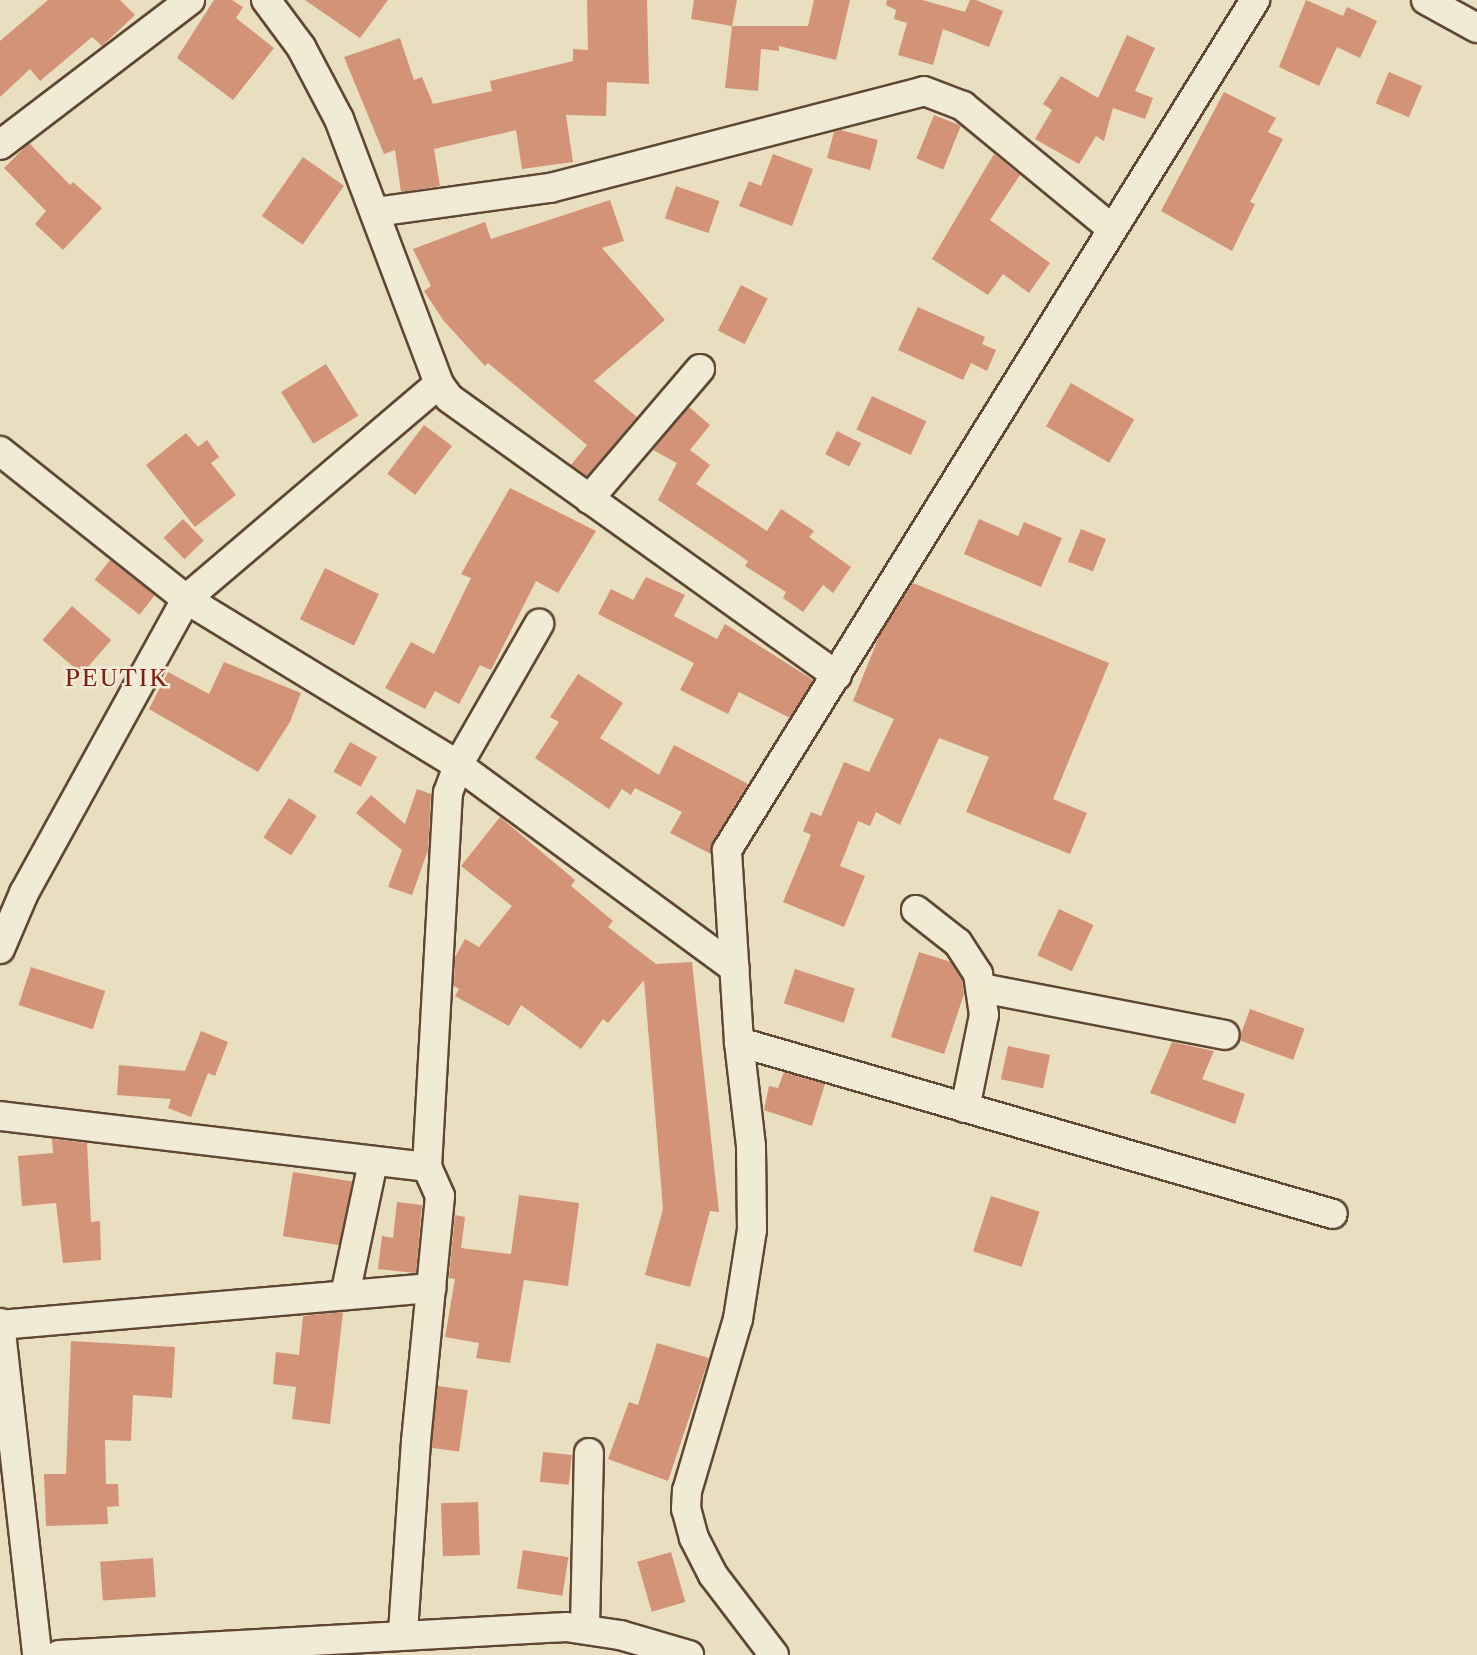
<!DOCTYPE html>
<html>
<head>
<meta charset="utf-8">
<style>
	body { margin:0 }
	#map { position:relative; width:1477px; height:1655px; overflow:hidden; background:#e9debf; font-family:"Libre Caslon Text",serif }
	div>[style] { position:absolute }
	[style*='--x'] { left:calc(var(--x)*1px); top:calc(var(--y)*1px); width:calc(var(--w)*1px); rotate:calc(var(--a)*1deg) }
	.building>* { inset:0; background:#d39378; transform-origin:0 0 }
	.roads { filter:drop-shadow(2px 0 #5f4733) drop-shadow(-2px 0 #5f4733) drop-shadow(0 2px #5f4733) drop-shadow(0 -2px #5f4733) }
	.minor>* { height:28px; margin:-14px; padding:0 14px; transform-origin:14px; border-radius:14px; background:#f1ead5 }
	span { translate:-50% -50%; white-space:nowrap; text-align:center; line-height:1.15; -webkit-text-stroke:5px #f1ead5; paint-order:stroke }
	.quarter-label { font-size:23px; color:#7a1f14; letter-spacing:2px }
</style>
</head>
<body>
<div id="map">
	<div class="building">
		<i style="clip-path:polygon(48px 0,120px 0,135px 15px,102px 46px,92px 37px,40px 81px,30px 69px,0 97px,0 41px)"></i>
		<i style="clip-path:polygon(214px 0,232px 0,243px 7px,236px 18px,274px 48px,233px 100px,177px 58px)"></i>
		<i style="clip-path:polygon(305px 0,388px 0,360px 38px)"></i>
		<i style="clip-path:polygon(587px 0,647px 0,649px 84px,607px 82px,606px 116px,566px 115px,573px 162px,522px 169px,516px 130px,434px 149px,440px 186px,401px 192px,395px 150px,384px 154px,344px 57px,400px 38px,414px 80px,422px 77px,433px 104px,492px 91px,490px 81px,573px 61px,573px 49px,588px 50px)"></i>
		<i style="clip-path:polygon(694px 0,737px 0,732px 26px,691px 19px)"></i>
		<i style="clip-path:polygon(814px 0,850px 0,836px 60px,779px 46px,779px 51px,761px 49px,758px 91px,725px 88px,732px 26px,808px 26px)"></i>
		<i style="clip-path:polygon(887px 0,922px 0,965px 12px,970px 0,976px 0,1003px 11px,989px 47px,943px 29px,933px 65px,898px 55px,907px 23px,894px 19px,896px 10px,886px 5px)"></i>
		<i style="clip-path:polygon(1306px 0,1343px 16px,1347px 7px,1377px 21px,1360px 58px,1337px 47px,1319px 86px,1279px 67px)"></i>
		<i style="clip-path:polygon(1127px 35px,1155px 48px,1135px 91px,1153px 98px,1145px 119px,1113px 108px,1104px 141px,1096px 136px,1079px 164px,1035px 139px,1052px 110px,1043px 104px,1061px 76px,1098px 98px)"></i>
		<i style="left:1389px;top:72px;width:36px;height:34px;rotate:23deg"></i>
		<i style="clip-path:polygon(1224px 92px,1276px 118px,1268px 132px,1283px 139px,1250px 202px,1255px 204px,1232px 251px,1161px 211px)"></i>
		<i style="left:934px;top:115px;width:29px;height:47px;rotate:22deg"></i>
		<i style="clip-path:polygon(841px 130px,878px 140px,870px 170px,827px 158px,834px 132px)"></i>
		<i style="clip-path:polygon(29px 143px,70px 185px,73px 182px,102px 208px,63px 250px,35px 224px,46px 211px,4px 168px)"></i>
		<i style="clip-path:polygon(773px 154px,813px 169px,792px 226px,739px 206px,749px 181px,761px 186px)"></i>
		<i style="clip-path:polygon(994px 154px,1020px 175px,990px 220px,1050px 263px,1029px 293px,1003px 274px,988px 295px,932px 259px)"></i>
		<i style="left:303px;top:157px;width:50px;height:72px;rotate:35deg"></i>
		<i style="left:676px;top:186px;width:46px;height:34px;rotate:19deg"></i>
		<i style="clip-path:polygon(610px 200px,624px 241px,602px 248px,665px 320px,594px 381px,637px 417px,587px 476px,571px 465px,587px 445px,488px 363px,485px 366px,443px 320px,424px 291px,431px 286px,413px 249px,485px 222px,491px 239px)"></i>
		<i style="left:741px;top:285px;width:30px;height:51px;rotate:27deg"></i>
		<i style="clip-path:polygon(918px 307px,985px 337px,982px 344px,996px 350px,987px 371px,971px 363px,963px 380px,898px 350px)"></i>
		<i style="left:326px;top:364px;width:61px;height:53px;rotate:58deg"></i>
		<i style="left:1071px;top:383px;width:73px;height:50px;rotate:30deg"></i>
		<i style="left:872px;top:396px;width:60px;height:37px;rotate:25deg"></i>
		<i style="clip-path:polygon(689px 407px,710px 425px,690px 450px,710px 465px,696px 484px,767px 531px,781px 509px,814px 531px,809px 537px,851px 567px,833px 593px,823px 585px,803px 612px,783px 598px,786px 592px,745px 566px,748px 561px,658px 500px,677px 463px,653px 450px)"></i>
		<i style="left:424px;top:425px;width:35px;height:61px;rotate:37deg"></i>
		<i style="left:837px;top:431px;width:27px;height:26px;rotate:27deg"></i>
		<i style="clip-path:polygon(186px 433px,198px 447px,207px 440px,219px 457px,211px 463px,236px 495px,195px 527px,146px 465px)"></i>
		<i style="clip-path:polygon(510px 488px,596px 531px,558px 593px,536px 581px,491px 670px,480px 665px,459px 704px,435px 691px,425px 709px,385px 688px,411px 642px,434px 654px,471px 578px,461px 574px)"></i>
		<i style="left:183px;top:519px;width:30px;height:27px;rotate:46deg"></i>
		<i style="clip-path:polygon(979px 519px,1018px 536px,1024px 522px,1062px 538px,1041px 587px,964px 554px)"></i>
		<i style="left:1081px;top:529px;width:27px;height:35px;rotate:22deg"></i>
		<i style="left:110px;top:560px;width:57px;height:25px;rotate:38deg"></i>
		<i style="left:325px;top:568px;width:60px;height:57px;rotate:26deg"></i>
		<i style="clip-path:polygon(646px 577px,685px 595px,674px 616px,717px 639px,725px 624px,813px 680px,790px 718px,739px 692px,728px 714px,680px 690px,694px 663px,598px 614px,611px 589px,633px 600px)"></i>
		<i style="clip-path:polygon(913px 583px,1109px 663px,1053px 799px,1087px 813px,1070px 854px,966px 812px,989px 757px,939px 738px,900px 825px,876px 812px,870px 826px,858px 821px,840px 866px,865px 876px,844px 927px,783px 902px,811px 835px,803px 831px,811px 812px,821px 816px,844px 762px,869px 772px,894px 719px,853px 701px,880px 634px)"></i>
		<i style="left:72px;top:606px;width:52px;height:45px;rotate:41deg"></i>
		<i style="clip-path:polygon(224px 662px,301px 693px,290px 722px,258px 772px,149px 709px,168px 672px,209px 694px)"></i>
		<i style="clip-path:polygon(578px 674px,623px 703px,600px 738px,659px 775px,674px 745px,748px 784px,713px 841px,711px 854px,670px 833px,682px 812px,635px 788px,631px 795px,622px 789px,609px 809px,535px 758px,559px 722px,550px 717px)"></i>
		<i style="left:350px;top:742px;width:31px;height:34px;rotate:29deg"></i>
		<i style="clip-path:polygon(417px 789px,431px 794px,428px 850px,412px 895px,388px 887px,402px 850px,356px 813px,371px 795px,405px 824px)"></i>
		<i style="left:289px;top:798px;width:33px;height:47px;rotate:33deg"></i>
		<i style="clip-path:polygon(500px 817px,575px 880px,571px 886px,613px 921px,608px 927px,656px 964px,692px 962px,719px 1212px,710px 1211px,690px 1287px,645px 1275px,663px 1209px,644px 980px,608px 1023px,603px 1019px,581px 1049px,521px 1005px,509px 1026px,455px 996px,459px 989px,454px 986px,455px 957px,465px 939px,479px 947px,512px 906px,461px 866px)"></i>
		<i style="left:1059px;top:909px;width:38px;height:51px;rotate:25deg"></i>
		<i style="clip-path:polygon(919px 952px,951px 962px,962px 980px,964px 994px,944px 1054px,891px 1037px)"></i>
		<i style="left:31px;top:967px;width:78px;height:40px;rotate:18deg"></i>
		<i style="left:795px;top:969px;width:63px;height:36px;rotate:18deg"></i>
		<i style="left:1250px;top:1009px;width:58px;height:33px;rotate:20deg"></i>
		<i style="clip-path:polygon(201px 1031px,228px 1042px,215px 1076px,208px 1073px,191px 1117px,168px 1108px,171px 1099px,117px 1095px,119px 1065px,185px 1071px)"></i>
		<i style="clip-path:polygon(1172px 1042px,1214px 1051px,1202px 1079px,1245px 1094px,1235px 1124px,1150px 1093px)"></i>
		<i style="left:1008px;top:1046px;width:43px;height:34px;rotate:12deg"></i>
		<i style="clip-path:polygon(784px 1072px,825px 1084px,812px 1126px,764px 1110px,769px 1086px,778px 1088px)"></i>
		<i style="clip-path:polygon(52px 1139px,87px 1143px,91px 1222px,100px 1221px,101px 1260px,63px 1263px,56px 1203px,22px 1206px,18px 1156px,53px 1153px)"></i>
		<i style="left:293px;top:1172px;width:60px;height:65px;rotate:9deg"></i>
		<i style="clip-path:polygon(519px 1195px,579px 1203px,568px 1286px,524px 1280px,510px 1363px,476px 1358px,479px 1343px,445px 1337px,455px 1279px,449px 1278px,455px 1215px,465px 1217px,461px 1248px,511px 1254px)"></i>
		<i style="left:991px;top:1196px;width:51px;height:58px;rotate:18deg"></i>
		<i style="clip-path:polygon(397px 1202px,422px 1205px,416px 1273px,378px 1269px,382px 1236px,393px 1238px)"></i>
		<i style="clip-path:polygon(343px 1312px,330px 1424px,292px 1419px,296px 1387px,273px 1384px,276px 1352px,299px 1355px,303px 1316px)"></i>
		<i style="clip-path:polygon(71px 1341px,175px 1347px,172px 1398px,133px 1395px,131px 1441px,105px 1440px,106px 1484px,118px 1484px,119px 1506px,107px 1507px,108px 1524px,46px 1526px,44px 1474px,66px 1474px)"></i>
		<i style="clip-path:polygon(657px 1343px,709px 1358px,668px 1481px,608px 1459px,629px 1402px,638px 1405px)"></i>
		<i style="left:438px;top:1386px;width:30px;height:62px;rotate:8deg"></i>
		<i style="left:543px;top:1452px;width:29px;height:30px;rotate:6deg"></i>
		<i style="left:478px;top:1502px;width:53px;height:37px;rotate:88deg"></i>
		<i style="left:523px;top:1550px;width:46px;height:39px;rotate:9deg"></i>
		<i style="left:671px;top:1552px;width:52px;height:35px;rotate:74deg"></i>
		<i style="left:153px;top:1558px;width:39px;height:53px;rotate:86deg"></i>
	</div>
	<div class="roads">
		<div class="minor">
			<i style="--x:266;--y:0;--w:59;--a:53.3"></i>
			<i style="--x:301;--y:47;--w:81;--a:62.2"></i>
			<i style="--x:339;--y:119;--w:283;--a:69.3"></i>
			<i style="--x:439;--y:384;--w:17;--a:54"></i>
			<i style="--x:449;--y:398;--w:477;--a:35.6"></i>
			<i style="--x:1426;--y:0;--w:58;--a:28.8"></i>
			<i style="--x:0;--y:145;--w:239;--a:-37.3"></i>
			<i style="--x:376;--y:212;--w:176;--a:-7.9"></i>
			<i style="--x:550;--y:188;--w:386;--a:-14.5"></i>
			<i style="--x:924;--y:91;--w:42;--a:21"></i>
			<i style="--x:963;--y:106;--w:192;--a:39.5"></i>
			<i style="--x:0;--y:451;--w:238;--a:38.5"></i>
			<i style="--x:186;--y:599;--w:319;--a:31.4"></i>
			<i style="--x:458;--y:765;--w:343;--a:36.3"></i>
			<i style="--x:589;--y:499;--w:171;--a:-49.5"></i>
			<i style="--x:916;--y:910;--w:53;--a:38.2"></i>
			<i style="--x:958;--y:943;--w:37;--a:57"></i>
			<i style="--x:978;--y:974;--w:41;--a:81.7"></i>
			<i style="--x:984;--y:1015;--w:95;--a:101.5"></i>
			<i style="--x:0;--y:949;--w:61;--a:-66.8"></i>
			<i style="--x:24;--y:893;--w:336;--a:-61.1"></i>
			<i style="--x:186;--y:599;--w:332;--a:-40.4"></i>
			<i style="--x:981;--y:988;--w:248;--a:10.9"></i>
			<i style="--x:739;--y:1042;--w:618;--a:16.15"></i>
			<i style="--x:0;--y:1116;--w:430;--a:6.8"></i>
			<i style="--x:427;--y:1167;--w:375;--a:-86.8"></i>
			<i style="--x:448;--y:793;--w:30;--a:-70"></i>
			<i style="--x:458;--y:765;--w:163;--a:-60.1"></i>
			<i style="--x:345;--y:1295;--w:136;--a:-78.1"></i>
			<i style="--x:0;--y:1323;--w:334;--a:83.6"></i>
			<i style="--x:0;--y:1325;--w:433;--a:-4.9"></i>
			<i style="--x:585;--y:1627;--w:174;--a:-88.7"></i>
			<i style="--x:403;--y:1632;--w:191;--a:-86.1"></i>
			<i style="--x:416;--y:1441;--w:246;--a:-84.4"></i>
			<i style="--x:440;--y:1196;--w:32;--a:-114"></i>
			<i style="--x:59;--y:1655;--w:508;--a:-3.16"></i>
			<i style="--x:566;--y:1627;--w:55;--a:8.4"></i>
			<i style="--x:620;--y:1635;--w:72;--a:16.2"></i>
			<i style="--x:774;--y:1655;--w:101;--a:-127.3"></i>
			<i style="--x:713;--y:1575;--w:42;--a:-117.2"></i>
			<i style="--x:694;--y:1538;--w:30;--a:-105"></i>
			<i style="--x:686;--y:1509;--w:18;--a:-87"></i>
			<i style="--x:687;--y:1491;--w:179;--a:-73.5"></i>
			<i style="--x:738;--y:1319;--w:90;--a:-81.1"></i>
			<i style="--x:752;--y:1230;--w:84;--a:-90.7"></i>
			<i style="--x:751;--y:1146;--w:105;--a:-96.6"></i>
			<i style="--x:739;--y:1042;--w:192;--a:-93.6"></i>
			<i style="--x:727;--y:850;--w:1001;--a:-58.15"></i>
		</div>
	</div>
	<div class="quarter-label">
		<span style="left:117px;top:678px">PEUTIK</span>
	</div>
</div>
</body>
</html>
